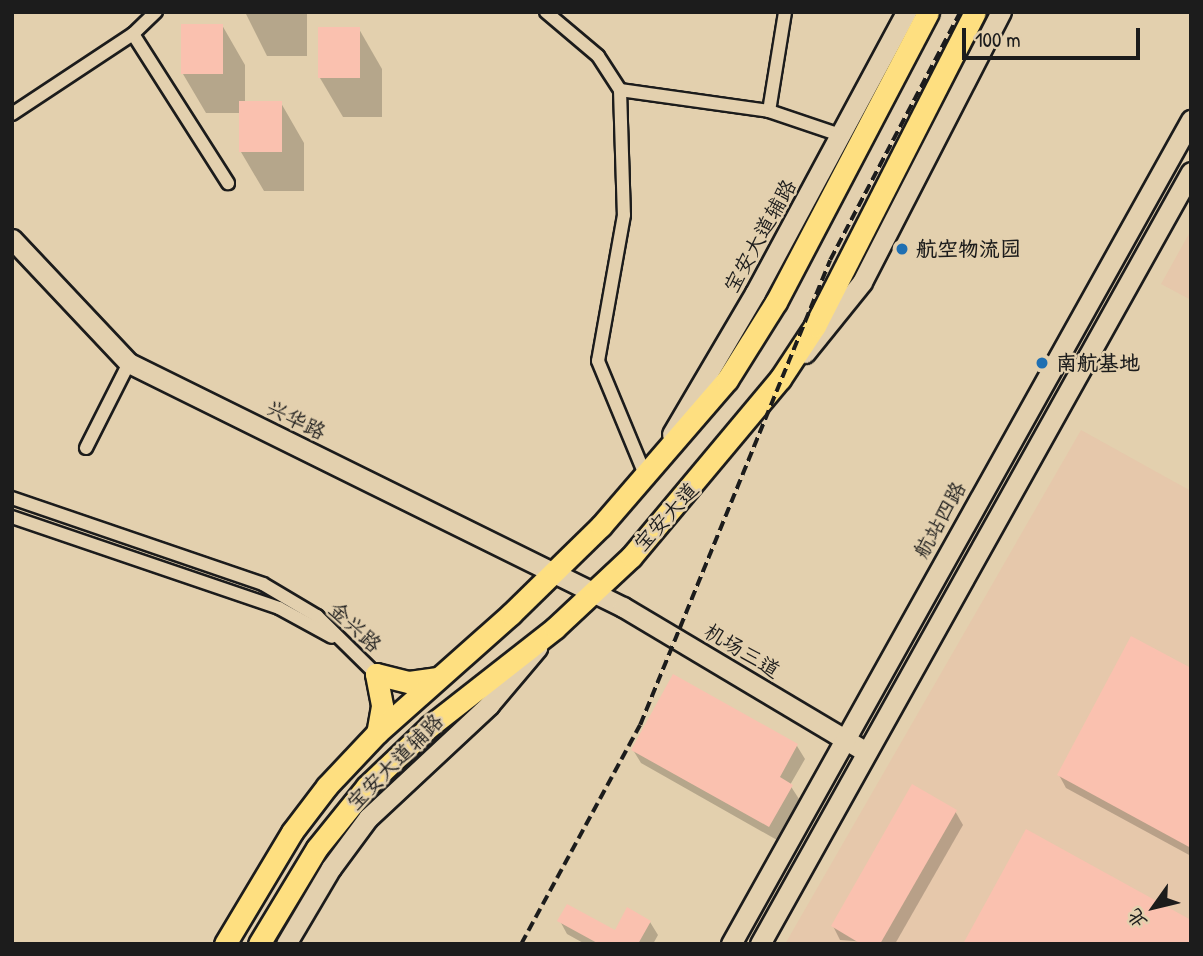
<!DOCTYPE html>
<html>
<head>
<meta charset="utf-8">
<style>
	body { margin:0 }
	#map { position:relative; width:1203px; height:956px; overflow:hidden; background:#e3d0ae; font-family:"Patrick Hand","LXGW WenKai TC",sans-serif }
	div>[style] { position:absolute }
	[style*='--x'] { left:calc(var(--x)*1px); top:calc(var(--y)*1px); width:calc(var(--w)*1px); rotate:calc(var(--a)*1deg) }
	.built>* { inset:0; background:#e6c8ab }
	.shadow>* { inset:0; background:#0003 }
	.building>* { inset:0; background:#fac1af; transform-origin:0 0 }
	.roads { filter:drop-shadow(2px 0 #1c1c1c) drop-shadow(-2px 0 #1c1c1c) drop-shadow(0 2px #1c1c1c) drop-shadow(0 -2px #1c1c1c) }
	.street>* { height:12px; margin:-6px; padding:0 6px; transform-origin:6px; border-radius:6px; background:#e3d0ae }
	.secondary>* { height:19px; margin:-9.5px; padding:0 9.5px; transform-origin:9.5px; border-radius:9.5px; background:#e3d0ae }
	.primary>* { height:21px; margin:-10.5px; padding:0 10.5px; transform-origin:10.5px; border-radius:10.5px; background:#fedf80 }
	.rail>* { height:3.5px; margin-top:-1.75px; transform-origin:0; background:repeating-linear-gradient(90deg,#1c1c1c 0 10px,transparent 0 15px) }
	.dots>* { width:19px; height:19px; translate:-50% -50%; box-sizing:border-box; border:4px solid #e3d0ae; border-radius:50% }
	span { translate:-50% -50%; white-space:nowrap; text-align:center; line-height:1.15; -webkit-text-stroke:5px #e3d0ae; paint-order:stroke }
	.street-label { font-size:21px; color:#1c1c1c }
	.poi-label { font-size:21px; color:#1c1c1c; font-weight:700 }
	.left { translate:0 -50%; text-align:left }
	.frame { position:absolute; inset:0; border:14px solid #1c1c1c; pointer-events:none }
	.north { position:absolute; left:1119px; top:872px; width:70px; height:70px; -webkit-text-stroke:5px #e3d0ae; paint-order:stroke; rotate:236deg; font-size:19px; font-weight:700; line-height:28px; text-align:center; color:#1c1c1c }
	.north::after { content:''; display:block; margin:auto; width:24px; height:32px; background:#1c1c1c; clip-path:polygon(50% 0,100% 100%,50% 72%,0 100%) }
	.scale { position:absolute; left:962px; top:28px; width:178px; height:32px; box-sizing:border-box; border:4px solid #1c1c1c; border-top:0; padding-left:9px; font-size:21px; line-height:24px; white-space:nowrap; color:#1c1c1c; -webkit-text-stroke:5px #e3d0ae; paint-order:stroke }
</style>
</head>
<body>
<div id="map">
	<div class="built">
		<i style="clip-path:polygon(1191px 230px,1191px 300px,1161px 284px)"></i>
		<i style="clip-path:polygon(1081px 430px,1191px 491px,1191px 944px,785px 944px)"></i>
	</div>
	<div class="shadow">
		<i style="clip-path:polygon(245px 12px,307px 12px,307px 56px,267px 56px)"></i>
		<i style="clip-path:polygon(222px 25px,245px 65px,245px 103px,281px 103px,304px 143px,304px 191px,264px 191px,241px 152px,241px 113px,206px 113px,183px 74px)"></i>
		<i style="clip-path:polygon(359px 29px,382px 69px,382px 117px,343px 117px,320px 78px)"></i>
		<i style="clip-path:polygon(1191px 670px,1191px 856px,1066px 788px,1059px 775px)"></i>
		<i style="clip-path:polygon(797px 746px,805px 759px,790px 785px,799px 799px,777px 840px,641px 763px,633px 750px)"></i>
		<i style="clip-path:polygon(955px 811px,963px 825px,895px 944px,840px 940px,833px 926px)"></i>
		<i style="clip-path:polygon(560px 921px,615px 933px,650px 922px,658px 935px,653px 944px,585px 944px,567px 934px)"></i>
	</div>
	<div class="building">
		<i style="left:181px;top:24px;width:42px;height:50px"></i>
		<i style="left:318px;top:27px;width:42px;height:51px"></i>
		<i style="left:239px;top:101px;width:43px;height:51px"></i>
		<i style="clip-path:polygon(1131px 636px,1191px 668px,1191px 848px,1057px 775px)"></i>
		<i style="clip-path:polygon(673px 674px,798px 744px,780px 777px,793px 785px,769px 827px,631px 750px)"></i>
		<i style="clip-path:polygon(912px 784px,957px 810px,880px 944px,861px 944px,831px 926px)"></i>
		<i style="clip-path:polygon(1026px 829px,1191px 920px,1191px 944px,963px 944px)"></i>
		<i style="clip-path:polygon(567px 904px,615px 930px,627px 907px,651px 921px,638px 944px,599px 944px,557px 921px)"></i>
	</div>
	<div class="roads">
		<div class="street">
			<i style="--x:546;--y:12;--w:68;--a:40.2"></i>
			<i style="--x:598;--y:56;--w:40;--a:57.1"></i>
			<i style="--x:620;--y:90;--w:125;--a:88.2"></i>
			<i style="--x:624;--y:215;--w:148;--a:100.1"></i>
			<i style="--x:598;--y:361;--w:126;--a:67.5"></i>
			<i style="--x:133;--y:34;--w:177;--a:57.5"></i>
			<i style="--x:620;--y:90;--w:150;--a:8"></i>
			<i style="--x:769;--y:111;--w:75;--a:18.7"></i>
			<i style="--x:769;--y:111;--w:100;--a:-80.8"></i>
			<i style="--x:12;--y:114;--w:145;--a:-33.5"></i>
			<i style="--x:133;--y:34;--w:32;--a:-44"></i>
			<i style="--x:86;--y:448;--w:95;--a:-63.2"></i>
			<i style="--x:12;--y:498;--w:265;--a:18.9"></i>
			<i style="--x:263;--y:584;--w:63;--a:30.7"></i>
			<i style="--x:317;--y:616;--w:83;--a:44.5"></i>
			<i style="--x:12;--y:517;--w:282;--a:18.8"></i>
			<i style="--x:279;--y:608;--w:60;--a:28.7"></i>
		</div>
		<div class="secondary">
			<i style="--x:12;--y:239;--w:170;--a:46.7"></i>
			<i style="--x:129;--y:363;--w:551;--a:26.29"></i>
			<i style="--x:623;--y:607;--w:282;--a:30.8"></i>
			<i style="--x:805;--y:353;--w:91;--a:-51.2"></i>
			<i style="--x:862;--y:282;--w:304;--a:-62.8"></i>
			<i style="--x:672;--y:434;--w:164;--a:-59.5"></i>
			<i style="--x:755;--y:293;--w:319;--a:-61.7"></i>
			<i style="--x:286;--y:944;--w:88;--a:-59.4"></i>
			<i style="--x:331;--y:868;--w:62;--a:-53.5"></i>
			<i style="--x:368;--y:818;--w:166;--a:-43"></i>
			<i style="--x:489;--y:705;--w:75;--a:-49.9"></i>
			<i style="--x:731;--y:944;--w:944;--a:-60.83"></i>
			<i style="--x:760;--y:944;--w:884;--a:-60.83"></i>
		</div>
		<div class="primary">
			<i style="--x:376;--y:674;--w:34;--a:14"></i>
			<i style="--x:409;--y:682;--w:29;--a:-8"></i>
			<i style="--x:376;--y:674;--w:33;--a:79"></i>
			<i style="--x:382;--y:706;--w:27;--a:100"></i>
			<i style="--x:225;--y:944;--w:131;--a:-59.1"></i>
			<i style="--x:292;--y:832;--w:58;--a:-52.7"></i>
			<i style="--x:327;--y:786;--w:73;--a:-46.7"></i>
			<i style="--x:377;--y:733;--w:179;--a:-41.6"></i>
			<i style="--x:511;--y:614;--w:126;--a:-44.4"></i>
			<i style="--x:601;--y:526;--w:193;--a:-49.2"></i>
			<i style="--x:727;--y:380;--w:92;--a:-57.9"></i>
			<i style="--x:776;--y:302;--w:327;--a:-62.3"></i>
			<i style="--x:259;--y:944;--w:112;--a:-58.9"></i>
			<i style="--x:317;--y:848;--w:80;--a:-51.1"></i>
			<i style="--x:367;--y:786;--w:87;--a:-43.6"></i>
			<i style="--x:430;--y:726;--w:159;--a:-38.1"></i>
			<i style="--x:555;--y:628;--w:104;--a:-43.1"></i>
			<i style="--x:631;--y:557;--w:232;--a:-50.1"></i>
			<i style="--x:780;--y:379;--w:64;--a:-56.6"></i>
			<i style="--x:815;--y:326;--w:352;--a:-63"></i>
		</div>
	</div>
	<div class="rail">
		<i style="--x:521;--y:944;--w:249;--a:-61.5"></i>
		<i style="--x:640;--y:725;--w:502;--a:-67.77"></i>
		<i style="--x:830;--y:260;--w:280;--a:-62.3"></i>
	</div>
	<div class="dots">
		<i style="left:902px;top:249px;background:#1f6fb2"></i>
		<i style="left:1042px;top:363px;background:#1f6fb2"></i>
	</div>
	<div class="street-label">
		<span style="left:760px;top:236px;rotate:-61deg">宝安大道辅路</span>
		<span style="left:296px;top:420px;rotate:26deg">兴华路</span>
		<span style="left:666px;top:517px;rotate:-48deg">宝安大道</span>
		<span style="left:940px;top:520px;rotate:-61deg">航站四路</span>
		<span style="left:355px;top:627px;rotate:43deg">金兴路</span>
		<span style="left:742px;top:651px;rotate:31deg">机场三道</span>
		<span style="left:395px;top:762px;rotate:-45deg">宝安大道辅路</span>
	</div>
	<div class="poi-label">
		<span class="left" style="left:916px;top:249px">航空物流园</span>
		<span class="left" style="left:1056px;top:363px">南航基地</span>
	</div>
	<div class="frame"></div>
	<div class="north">北</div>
	<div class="scale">100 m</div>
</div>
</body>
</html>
